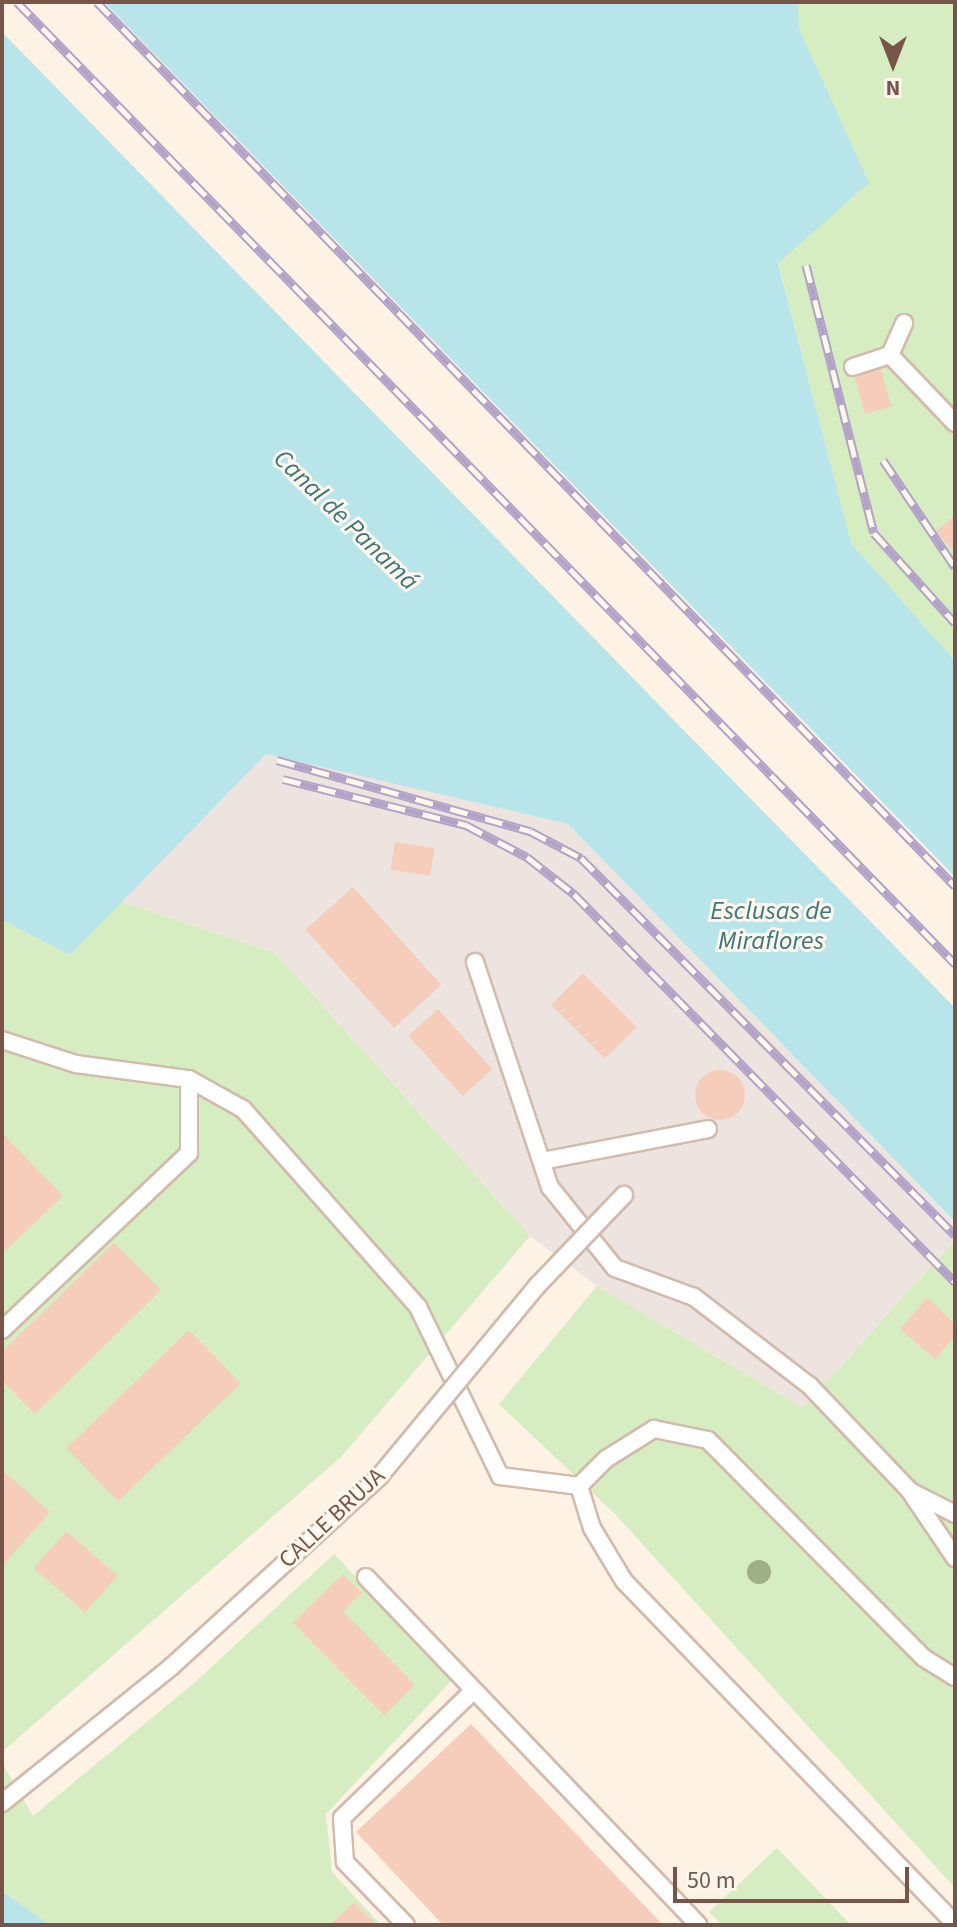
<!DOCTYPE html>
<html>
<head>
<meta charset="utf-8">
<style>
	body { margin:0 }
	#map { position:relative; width:957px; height:1927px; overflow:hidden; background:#fef2e4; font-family:"Source Sans 3",sans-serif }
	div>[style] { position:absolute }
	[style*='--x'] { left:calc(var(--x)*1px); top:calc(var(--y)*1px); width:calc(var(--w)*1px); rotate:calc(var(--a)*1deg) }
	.industrial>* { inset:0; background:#ede4df }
	.green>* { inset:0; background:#d6ecc1 }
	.water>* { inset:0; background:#b7e5e9 }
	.building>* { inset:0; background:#f5cdba; transform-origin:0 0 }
	.round { border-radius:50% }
	.roads { filter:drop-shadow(2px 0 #d2baac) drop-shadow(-2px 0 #d2baac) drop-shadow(0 2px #d2baac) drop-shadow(0 -2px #d2baac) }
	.service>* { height:16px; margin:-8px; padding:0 8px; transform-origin:8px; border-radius:8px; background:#fff }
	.rail>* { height:9px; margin-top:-4.5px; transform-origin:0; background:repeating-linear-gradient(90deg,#fff6ec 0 18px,#b3a2c8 0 36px); box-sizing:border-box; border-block:2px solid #b3a2c8 }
	.bridges { filter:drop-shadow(2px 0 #d2baac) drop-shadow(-2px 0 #d2baac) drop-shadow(0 2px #d2baac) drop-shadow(0 -2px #d2baac) }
	.service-bridge>* { height:16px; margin:-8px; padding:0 8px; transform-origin:8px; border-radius:8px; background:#fff }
	.trees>* { width:24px; height:24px; margin:-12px; border-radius:50%; background:#9faf88 }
	span { translate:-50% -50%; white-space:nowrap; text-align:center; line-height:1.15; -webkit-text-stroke:6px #fff6ec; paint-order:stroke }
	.street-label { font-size:24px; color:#785548 }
	.water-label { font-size:26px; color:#3a787e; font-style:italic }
	.frame { position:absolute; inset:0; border:4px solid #785548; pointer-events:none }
	.north { position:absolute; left:853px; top:24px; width:80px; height:80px; -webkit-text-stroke:6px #fff6ec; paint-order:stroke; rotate:180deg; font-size:22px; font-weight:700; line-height:32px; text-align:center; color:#785548 }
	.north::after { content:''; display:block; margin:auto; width:28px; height:36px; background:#785548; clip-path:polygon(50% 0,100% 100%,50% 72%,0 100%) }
	.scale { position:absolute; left:673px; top:1867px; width:236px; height:36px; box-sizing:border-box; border:4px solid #785548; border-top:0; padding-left:10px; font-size:24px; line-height:28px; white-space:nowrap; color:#785548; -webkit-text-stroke:6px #fff6ec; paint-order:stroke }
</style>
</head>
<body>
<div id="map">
	<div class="industrial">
		<i style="clip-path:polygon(266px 754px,568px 824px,955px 1223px,955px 1240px,803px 1408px,597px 1286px,530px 1236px,275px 953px,119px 901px)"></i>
	</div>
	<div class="green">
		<i style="clip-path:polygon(798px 2px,955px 2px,955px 661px,850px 542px,778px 261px)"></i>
		<i style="clip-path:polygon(119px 901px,275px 953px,530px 1236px,341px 1457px,2px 1752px,2px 920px,70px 955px)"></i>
		<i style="clip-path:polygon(955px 1240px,955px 1888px,615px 1514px,499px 1404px,597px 1286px,803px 1408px)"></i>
		<i style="clip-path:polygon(334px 1554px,453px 1679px,326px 1814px,332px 1872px,381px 1925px,50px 1925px,2px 1891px,2px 1763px,33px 1816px,194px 1683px)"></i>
		<i style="clip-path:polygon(777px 1848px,851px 1925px,722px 1925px,709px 1912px)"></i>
	</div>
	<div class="water">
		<i style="clip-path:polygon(104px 2px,798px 2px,799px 29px,869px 183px,778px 263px,851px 543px,955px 661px,955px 877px)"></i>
		<i style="clip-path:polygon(2px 32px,955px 1008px,955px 1222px,568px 824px,266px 754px,70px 955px,2px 920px)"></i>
		<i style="clip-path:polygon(2px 1891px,50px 1925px,2px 1925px)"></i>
	</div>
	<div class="building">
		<i style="left:880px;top:367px;width:41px;height:27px;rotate:74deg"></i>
		<i style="clip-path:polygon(955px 515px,955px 552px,936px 532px)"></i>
		<i style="left:395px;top:842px;width:40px;height:28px;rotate:9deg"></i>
		<i style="left:353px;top:887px;width:132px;height:64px;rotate:48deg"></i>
		<i style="left:583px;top:973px;width:76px;height:45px;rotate:45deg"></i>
		<i style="left:438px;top:1009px;width:81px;height:40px;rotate:48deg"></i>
		<i class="round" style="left:695px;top:1070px;width:50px;height:50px"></i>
		<i style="clip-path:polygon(2px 1133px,63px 1196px,2px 1254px)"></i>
		<i style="clip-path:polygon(114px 1243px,161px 1290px,35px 1414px,2px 1380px,2px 1352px)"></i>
		<i style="clip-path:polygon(927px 1298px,955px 1324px,955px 1336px,935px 1359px,900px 1329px)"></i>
		<i style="left:189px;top:1330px;width:74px;height:170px;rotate:46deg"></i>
		<i style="clip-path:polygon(2px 1470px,50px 1512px,2px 1566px)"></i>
		<i style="left:66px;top:1531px;width:68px;height:49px;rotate:41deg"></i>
		<i style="clip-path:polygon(343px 1574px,362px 1593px,343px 1611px,415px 1685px,384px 1715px,293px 1623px)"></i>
		<i style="clip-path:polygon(471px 1724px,663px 1925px,443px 1925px,356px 1832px)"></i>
		<i style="clip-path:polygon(354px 1902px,377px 1925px,330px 1925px)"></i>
	</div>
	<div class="roads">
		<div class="service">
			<i style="--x:890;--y:355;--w:94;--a:46.3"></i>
			<i style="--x:853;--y:367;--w:39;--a:-18"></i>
			<i style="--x:890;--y:355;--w:35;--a:-66"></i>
			<i style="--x:475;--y:962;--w:237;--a:71.6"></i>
			<i style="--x:550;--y:1187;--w:104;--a:51.3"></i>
			<i style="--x:615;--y:1268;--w:84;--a:20.2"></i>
			<i style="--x:694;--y:1297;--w:146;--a:37.5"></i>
			<i style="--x:810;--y:1386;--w:144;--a:46.4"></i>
			<i style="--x:909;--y:1490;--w:82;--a:55.9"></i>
			<i style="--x:2;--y:1040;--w:78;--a:18"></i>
			<i style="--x:76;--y:1064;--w:114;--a:7.6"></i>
			<i style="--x:189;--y:1079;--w:62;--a:29.1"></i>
			<i style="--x:243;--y:1109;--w:264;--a:48.5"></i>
			<i style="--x:418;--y:1307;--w:188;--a:64.1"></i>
			<i style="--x:500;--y:1476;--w:80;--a:7.2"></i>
			<i style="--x:579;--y:1486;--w:44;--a:72.8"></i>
			<i style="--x:592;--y:1528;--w:62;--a:58.9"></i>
			<i style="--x:624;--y:1581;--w:477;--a:46"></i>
			<i style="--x:542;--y:1161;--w:169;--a:-10.9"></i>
			<i style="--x:2;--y:1330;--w:257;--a:-43.4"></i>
			<i style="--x:189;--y:1153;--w:74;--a:-90"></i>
			<i style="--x:579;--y:1486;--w:38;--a:-45"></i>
			<i style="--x:606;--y:1459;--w:57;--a:-32"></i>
			<i style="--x:654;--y:1429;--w:55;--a:11.5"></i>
			<i style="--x:708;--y:1440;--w:307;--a:45.3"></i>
			<i style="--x:924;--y:1658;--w:36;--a:32"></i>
			<i style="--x:910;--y:1491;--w:51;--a:27.1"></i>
			<i style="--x:366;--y:1577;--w:481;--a:46.3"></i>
			<i style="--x:406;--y:1925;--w:88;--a:-134.1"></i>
			<i style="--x:345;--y:1862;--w:44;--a:-93.9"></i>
			<i style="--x:342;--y:1818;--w:182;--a:-44.1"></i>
		</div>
	</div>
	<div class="rail">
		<i style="--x:17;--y:2;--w:1344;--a:45.72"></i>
		<i style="--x:97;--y:2;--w:1232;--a:45.86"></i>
		<i style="--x:806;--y:265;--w:276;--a:75.8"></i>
		<i style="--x:874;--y:533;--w:121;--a:48"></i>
		<i style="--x:883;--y:460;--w:129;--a:56.1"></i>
		<i style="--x:277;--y:760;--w:263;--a:15.7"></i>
		<i style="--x:530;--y:831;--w:58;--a:27.9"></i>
		<i style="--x:581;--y:858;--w:531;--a:45.23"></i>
		<i style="--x:283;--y:779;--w:189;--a:14.1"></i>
		<i style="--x:466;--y:825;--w:69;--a:27.7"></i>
		<i style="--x:527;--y:857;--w:60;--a:38.2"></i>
		<i style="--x:574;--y:894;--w:544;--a:45.52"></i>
	</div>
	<div class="bridges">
		<div class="service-bridge">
			<i style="--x:2;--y:1803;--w:217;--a:-38.8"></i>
			<i style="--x:171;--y:1667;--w:282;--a:-42.4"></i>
			<i style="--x:379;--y:1477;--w:248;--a:-50.4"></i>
			<i style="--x:537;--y:1286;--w:126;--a:-46.3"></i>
		</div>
	</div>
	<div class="trees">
		<i style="left:759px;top:1572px"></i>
	</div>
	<div class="street-label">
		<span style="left:332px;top:1518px;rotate:-43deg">CALLE BRUJA</span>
	</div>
	<div class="water-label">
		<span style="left:346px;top:520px;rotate:44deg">Canal de Panamá</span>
		<span style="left:771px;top:926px">Esclusas de<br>Miraflores</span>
	</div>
	<div class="frame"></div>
	<div class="north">N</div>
	<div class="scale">50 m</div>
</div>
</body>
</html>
